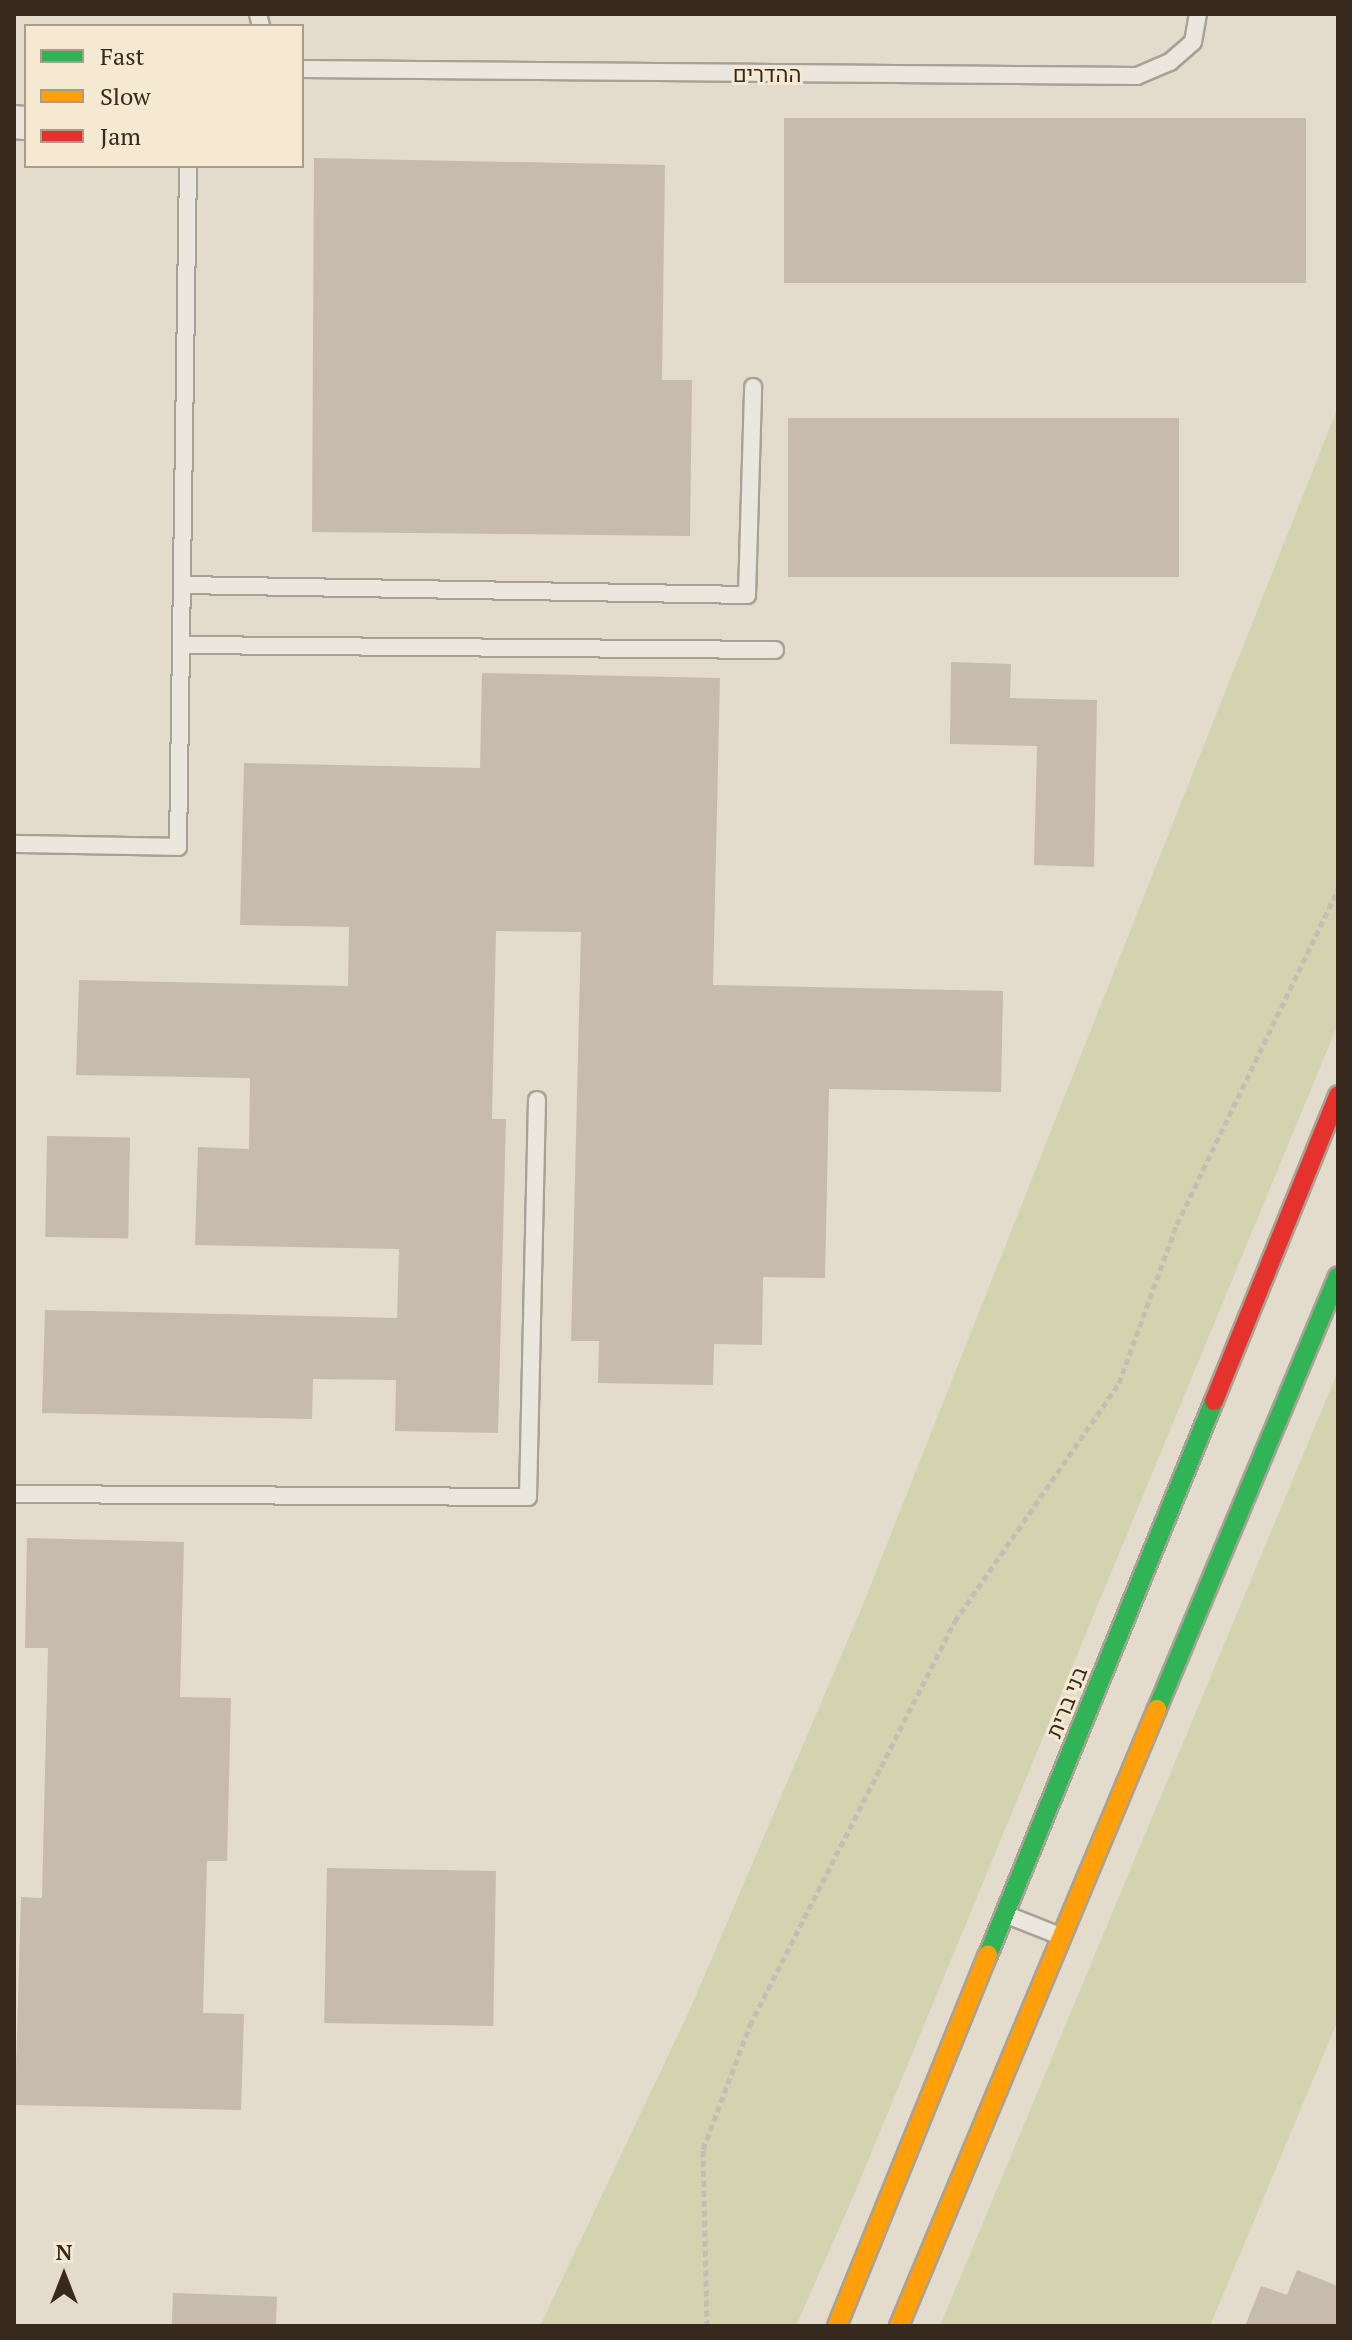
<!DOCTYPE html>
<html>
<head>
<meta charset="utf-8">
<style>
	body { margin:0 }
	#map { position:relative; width:1352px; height:2340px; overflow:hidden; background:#e3dccd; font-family:"PT Serif",Heebo,serif }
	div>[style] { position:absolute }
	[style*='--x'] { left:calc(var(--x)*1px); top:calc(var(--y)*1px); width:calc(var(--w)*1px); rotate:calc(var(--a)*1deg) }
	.green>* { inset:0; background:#d4d3af }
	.building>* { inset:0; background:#c7baae; transform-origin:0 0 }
	.path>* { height:5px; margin-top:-2.5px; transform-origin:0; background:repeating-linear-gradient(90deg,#c4bdb5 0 6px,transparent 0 10px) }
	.roads { filter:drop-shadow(2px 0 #a8a196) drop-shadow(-2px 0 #a8a196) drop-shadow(0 2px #a8a196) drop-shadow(0 -2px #a8a196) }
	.lane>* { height:16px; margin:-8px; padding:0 8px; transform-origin:8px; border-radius:8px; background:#ece7de }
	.street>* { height:32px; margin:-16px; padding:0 16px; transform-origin:16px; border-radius:16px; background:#ece7de }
	.fast>* { height:18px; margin:-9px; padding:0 9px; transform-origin:9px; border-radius:9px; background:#30b455 }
	.slow>* { height:18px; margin:-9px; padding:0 9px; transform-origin:9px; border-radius:9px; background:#ff9f0a }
	.jam>* { height:18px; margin:-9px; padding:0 9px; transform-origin:9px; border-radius:9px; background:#e5322d }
	span { translate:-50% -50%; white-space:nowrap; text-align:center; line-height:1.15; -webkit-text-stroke:6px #f5e9d2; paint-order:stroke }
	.street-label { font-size:22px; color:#37291e }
	.frame { position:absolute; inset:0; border:16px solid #37291e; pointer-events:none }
	.legend { position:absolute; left:24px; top:24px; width:280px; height:144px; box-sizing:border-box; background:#f5e9d2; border:2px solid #a99c8a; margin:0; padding:10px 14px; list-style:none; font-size:24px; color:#37291e }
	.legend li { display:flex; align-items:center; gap:16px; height:40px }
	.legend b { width:40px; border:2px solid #a99c8a }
	.north { position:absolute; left:24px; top:2236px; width:80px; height:80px; -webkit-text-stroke:6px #f5e9d2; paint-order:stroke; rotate:0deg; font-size:22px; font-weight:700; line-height:32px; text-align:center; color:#37291e }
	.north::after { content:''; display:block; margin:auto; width:28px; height:36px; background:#37291e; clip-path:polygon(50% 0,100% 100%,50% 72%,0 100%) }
</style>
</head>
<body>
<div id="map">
	<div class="green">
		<i style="clip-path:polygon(1338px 407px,1338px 1024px,853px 2197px,796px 2326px,540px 2326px,691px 2007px,862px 1607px)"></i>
		<i style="clip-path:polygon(1338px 1371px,1338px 2020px,1210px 2326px,940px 2326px)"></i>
	</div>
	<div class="building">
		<i style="left:1306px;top:118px;width:165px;height:522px;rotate:90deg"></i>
		<i style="clip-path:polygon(314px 158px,665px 165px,662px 380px,692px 380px,690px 536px,312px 532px)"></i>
		<i style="left:788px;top:418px;width:391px;height:159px"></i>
		<i style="clip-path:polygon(951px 662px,1011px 664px,1010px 698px,1097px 700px,1094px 867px,1034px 865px,1037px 746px,950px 744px)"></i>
		<i style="clip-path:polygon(482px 673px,720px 678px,713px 985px,1003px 991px,1001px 1092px,829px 1089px,825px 1278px,763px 1277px,762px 1345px,714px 1344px,713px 1385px,598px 1383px,599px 1341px,571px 1341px,581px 932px,496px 931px,492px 1119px,506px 1119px,498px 1433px,395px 1431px,396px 1380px,313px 1379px,312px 1419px,42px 1413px,45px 1310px,397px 1318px,399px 1249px,195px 1245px,198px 1147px,249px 1149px,250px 1078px,76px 1075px,79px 980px,348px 986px,349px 927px,240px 925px,244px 763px,480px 768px)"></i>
		<i style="left:47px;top:1136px;width:83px;height:101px;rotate:1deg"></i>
		<i style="clip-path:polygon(27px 1538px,184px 1542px,180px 1697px,231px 1698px,227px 1861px,207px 1861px,203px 2013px,244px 2014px,241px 2110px,15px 2105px,21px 1897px,42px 1898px,48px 1648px,25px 1648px)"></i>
		<i style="left:327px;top:1868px;width:169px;height:155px;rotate:1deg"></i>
		<i style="clip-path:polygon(1297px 2270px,1338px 2286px,1338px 2326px,1245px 2326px,1261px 2286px,1287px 2295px)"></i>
		<i style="left:173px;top:2293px;width:104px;height:33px;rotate:2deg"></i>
	</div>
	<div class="path">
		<i style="--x:707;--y:2326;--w:177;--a:-91.3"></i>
		<i style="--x:703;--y:2149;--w:133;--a:-69.2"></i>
		<i style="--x:750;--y:2025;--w:453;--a:-63.1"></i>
		<i style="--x:955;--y:1621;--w:289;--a:-55.4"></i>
		<i style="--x:1119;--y:1383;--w:169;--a:-70"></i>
		<i style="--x:1177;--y:1224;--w:371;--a:-64.3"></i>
	</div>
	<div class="roads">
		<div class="lane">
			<i style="--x:258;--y:14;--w:12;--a:76"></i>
			<i style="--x:302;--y:69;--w:835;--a:0.48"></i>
			<i style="--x:1137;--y:76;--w:36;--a:-23"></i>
			<i style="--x:1170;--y:62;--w:30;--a:-41"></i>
			<i style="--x:1193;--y:42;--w:28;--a:-80"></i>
			<i style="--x:182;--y:585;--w:565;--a:1.01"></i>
			<i style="--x:747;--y:595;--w:208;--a:-88.3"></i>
			<i style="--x:181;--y:645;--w:594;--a:0.48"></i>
			<i style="--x:14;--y:844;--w:164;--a:1"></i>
			<i style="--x:178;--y:847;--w:681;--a:-89.16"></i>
			<i style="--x:14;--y:1494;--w:514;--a:0.33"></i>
			<i style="--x:528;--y:1497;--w:397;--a:-88.7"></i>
			<i style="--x:1007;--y:1915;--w:57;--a:21.6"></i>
		</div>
		<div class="street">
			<i style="--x:14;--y:122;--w:12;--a:5"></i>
		</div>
		<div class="fast">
			<i style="--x:1157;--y:1709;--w:469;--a:-67.3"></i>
			<i style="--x:988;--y:1955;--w:598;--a:-67.81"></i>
		</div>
		<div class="slow">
			<i style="--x:837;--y:2326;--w:401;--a:-67.9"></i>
			<i style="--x:899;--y:2326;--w:669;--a:-67.31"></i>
		</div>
		<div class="jam">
			<i style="--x:1214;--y:1401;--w:330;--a:-67.9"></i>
		</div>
	</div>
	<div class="street-label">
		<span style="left:767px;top:74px">ההדרים</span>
		<span style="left:1066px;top:1702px;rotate:-68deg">בני ברית</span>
	</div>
	<div class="frame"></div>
	<ul class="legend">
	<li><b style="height:10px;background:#30b455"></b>Fast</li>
	<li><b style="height:10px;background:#ff9f0a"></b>Slow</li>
	<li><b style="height:10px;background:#e5322d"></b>Jam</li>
	</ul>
	<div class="north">N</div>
</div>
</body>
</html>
